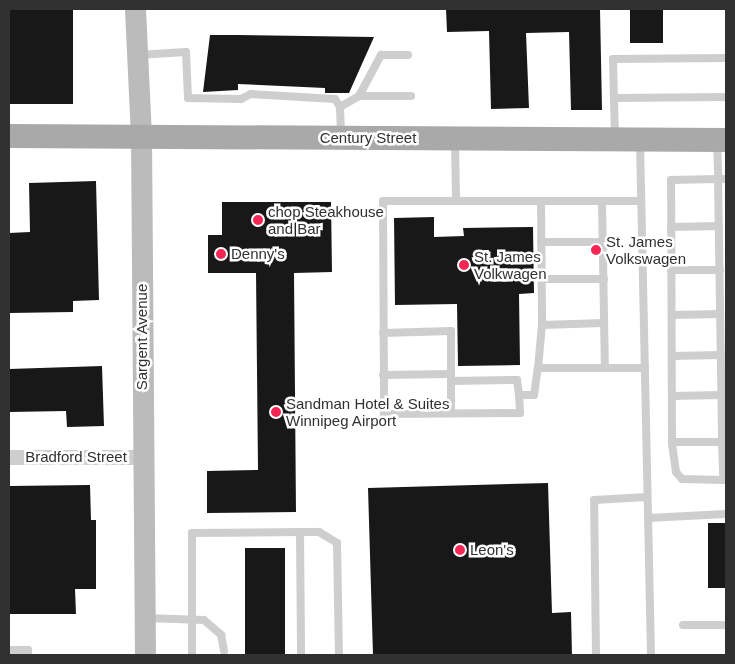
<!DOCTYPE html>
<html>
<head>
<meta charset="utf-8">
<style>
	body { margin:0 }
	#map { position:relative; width:735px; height:664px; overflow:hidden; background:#fff; font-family:Helvetica,sans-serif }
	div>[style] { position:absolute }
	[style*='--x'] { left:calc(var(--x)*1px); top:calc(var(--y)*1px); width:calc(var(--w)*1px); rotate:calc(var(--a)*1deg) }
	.building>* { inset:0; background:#181818; transform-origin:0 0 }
	.service>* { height:8px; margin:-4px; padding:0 4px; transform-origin:4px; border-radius:4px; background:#cecece }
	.minor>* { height:15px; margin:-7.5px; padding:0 7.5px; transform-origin:7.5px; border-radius:7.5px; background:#cecece }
	.secondary>* { height:21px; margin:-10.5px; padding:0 10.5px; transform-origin:10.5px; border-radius:10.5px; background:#bbb }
	.primary>* { height:24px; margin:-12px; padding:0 12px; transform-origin:12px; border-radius:12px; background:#a9a9a9 }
	.dots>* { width:14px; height:14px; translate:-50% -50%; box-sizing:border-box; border:2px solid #fff; border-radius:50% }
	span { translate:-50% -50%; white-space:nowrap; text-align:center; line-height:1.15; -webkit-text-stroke:5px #fff; paint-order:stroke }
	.street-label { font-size:15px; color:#313131 }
	.poi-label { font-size:15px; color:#313131 }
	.left { translate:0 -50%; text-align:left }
	.frame { position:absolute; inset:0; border:10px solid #313131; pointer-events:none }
</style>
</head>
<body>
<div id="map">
	<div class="building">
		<i style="left:9px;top:9px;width:64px;height:95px"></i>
		<i style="clip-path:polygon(446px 9px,600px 9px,602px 110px,571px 110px,569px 32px,526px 33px,529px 108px,491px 109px,489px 31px,447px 32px)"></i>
		<i style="left:630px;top:9px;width:33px;height:34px"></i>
		<i style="clip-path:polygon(210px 35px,238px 35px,374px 37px,349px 93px,325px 93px,325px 88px,238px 84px,238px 90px,203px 92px)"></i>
		<i style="clip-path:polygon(96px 181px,99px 300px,73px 301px,73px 312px,9px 313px,9px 233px,30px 232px,29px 183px)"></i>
		<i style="clip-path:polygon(222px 202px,331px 202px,332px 272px,294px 273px,296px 512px,207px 513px,207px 471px,258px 470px,256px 273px,208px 273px,208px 235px,222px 235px)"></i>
		<i style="clip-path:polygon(434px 217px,434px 237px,464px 236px,463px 228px,533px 227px,534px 293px,519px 294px,520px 365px,458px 366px,457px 304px,395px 305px,394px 218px)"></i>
		<i style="clip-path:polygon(102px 366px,104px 426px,67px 427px,66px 411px,9px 412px,9px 369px)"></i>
		<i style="clip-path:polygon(548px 483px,552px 613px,571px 612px,572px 655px,373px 655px,368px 488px)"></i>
		<i style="clip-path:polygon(90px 485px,91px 520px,96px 520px,96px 589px,75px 589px,76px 614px,9px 614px,9px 486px)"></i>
		<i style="left:708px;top:523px;width:18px;height:65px"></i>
		<i style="left:245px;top:548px;width:40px;height:107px"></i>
	</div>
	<div class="service">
		<i style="--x:138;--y:55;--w:48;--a:-3.6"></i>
		<i style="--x:186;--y:52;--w:46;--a:87.5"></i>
		<i style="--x:188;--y:98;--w:53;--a:1.1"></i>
		<i style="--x:241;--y:99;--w:11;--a:-27"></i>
		<i style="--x:251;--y:94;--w:84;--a:3.4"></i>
		<i style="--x:335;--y:99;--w:9;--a:58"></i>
		<i style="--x:340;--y:107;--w:28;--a:88"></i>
		<i style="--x:359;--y:96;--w:47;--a:-61.8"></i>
		<i style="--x:381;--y:55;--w:27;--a:0"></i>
		<i style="--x:614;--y:98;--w:112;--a:-0.5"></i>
		<i style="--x:340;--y:107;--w:22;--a:-30"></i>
		<i style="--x:359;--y:96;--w:52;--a:0"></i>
		<i style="--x:615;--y:138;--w:79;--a:-91.5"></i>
		<i style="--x:613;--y:59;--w:113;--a:-0.5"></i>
		<i style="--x:455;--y:141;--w:60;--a:89"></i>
		<i style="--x:456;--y:201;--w:185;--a:0"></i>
		<i style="--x:717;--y:141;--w:38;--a:88"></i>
		<i style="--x:718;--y:179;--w:8;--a:0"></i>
		<i style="--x:640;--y:142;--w:513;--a:88.77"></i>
		<i style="--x:456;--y:201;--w:73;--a:180"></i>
		<i style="--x:383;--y:201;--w:213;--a:89.7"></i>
		<i style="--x:384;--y:414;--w:136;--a:-0.4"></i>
		<i style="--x:520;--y:413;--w:18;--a:-93"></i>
		<i style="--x:519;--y:395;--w:15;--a:0"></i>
		<i style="--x:534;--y:395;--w:27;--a:-82"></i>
		<i style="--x:541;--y:202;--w:123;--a:89.5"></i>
		<i style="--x:542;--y:325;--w:43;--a:95.3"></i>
		<i style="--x:538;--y:368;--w:107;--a:0"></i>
		<i style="--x:602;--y:202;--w:166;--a:89"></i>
		<i style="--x:671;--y:227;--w:48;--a:-1.2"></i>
		<i style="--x:541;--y:242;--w:62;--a:0"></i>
		<i style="--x:671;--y:270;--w:49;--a:0"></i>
		<i style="--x:542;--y:279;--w:62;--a:0"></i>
		<i style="--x:672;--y:315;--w:48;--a:-1.2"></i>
		<i style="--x:542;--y:325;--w:62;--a:-1.8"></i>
		<i style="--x:383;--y:333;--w:68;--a:-1.7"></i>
		<i style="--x:451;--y:331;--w:50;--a:90"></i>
		<i style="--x:672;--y:356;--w:49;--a:-1.2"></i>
		<i style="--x:383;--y:375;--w:68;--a:-0.8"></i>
		<i style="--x:672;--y:396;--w:49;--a:-1.2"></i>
		<i style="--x:451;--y:413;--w:32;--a:-90"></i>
		<i style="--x:451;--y:381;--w:66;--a:-0.9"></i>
		<i style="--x:517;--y:380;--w:15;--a:82"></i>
		<i style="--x:672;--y:442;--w:50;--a:0"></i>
		<i style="--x:722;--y:442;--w:38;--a:88"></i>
		<i style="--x:723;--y:480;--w:3;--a:0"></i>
		<i style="--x:723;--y:480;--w:41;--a:-178.6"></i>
		<i style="--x:682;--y:479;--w:9;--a:-131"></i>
		<i style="--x:676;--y:472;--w:30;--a:-98"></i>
		<i style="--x:672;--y:442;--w:262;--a:-90.2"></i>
		<i style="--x:671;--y:180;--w:47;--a:-1.2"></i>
		<i style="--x:718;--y:179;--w:263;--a:89.1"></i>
		<i style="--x:722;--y:442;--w:4;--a:0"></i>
		<i style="--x:648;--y:518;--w:78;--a:-2.9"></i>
		<i style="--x:300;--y:532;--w:123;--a:89.5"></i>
		<i style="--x:145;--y:618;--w:59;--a:1.9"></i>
		<i style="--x:204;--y:620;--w:23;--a:41"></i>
		<i style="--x:221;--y:635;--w:16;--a:79"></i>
		<i style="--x:683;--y:625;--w:43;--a:0"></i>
		<i style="--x:9;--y:650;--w:19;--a:0"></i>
		<i style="--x:28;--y:650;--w:5;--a:90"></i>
		<i style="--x:192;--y:655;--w:122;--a:-90"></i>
		<i style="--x:192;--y:533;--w:108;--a:-0.5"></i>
		<i style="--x:300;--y:532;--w:19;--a:0"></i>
		<i style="--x:319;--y:532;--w:21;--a:31"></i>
		<i style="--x:337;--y:543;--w:112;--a:89"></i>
		<i style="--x:596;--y:655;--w:155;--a:-90.7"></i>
		<i style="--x:594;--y:500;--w:53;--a:-3.2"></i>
	</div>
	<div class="minor">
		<i style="--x:9;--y:457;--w:134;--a:0"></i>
	</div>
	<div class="secondary">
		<i style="--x:135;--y:9;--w:127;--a:87.3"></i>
		<i style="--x:141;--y:136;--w:519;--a:89.56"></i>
	</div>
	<div class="primary">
		<i style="--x:9;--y:136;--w:717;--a:0.32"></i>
	</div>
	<div class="dots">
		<i style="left:258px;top:220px;background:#f52654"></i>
		<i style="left:596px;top:250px;background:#f52654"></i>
		<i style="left:221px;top:254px;background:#f52654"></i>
		<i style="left:464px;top:265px;background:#f52654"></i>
		<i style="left:276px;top:412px;background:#f52654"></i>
		<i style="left:460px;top:550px;background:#f52654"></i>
	</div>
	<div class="street-label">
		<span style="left:368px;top:138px">Century Street</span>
		<span style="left:142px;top:337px;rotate:-90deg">Sargent Avenue</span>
		<span style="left:76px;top:457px">Bradford Street</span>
	</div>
	<div class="poi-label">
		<span class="left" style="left:268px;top:220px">chop Steakhouse<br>and Bar</span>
		<span class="left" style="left:606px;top:250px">St. James<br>Volkswagen</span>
		<span class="left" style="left:231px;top:254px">Denny's</span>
		<span class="left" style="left:474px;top:265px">St. James<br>Volkwagen</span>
		<span class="left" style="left:286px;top:412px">Sandman Hotel &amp; Suites<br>Winnipeg Airport</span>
		<span class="left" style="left:470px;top:550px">Leon's</span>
	</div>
	<div class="frame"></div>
</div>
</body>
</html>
